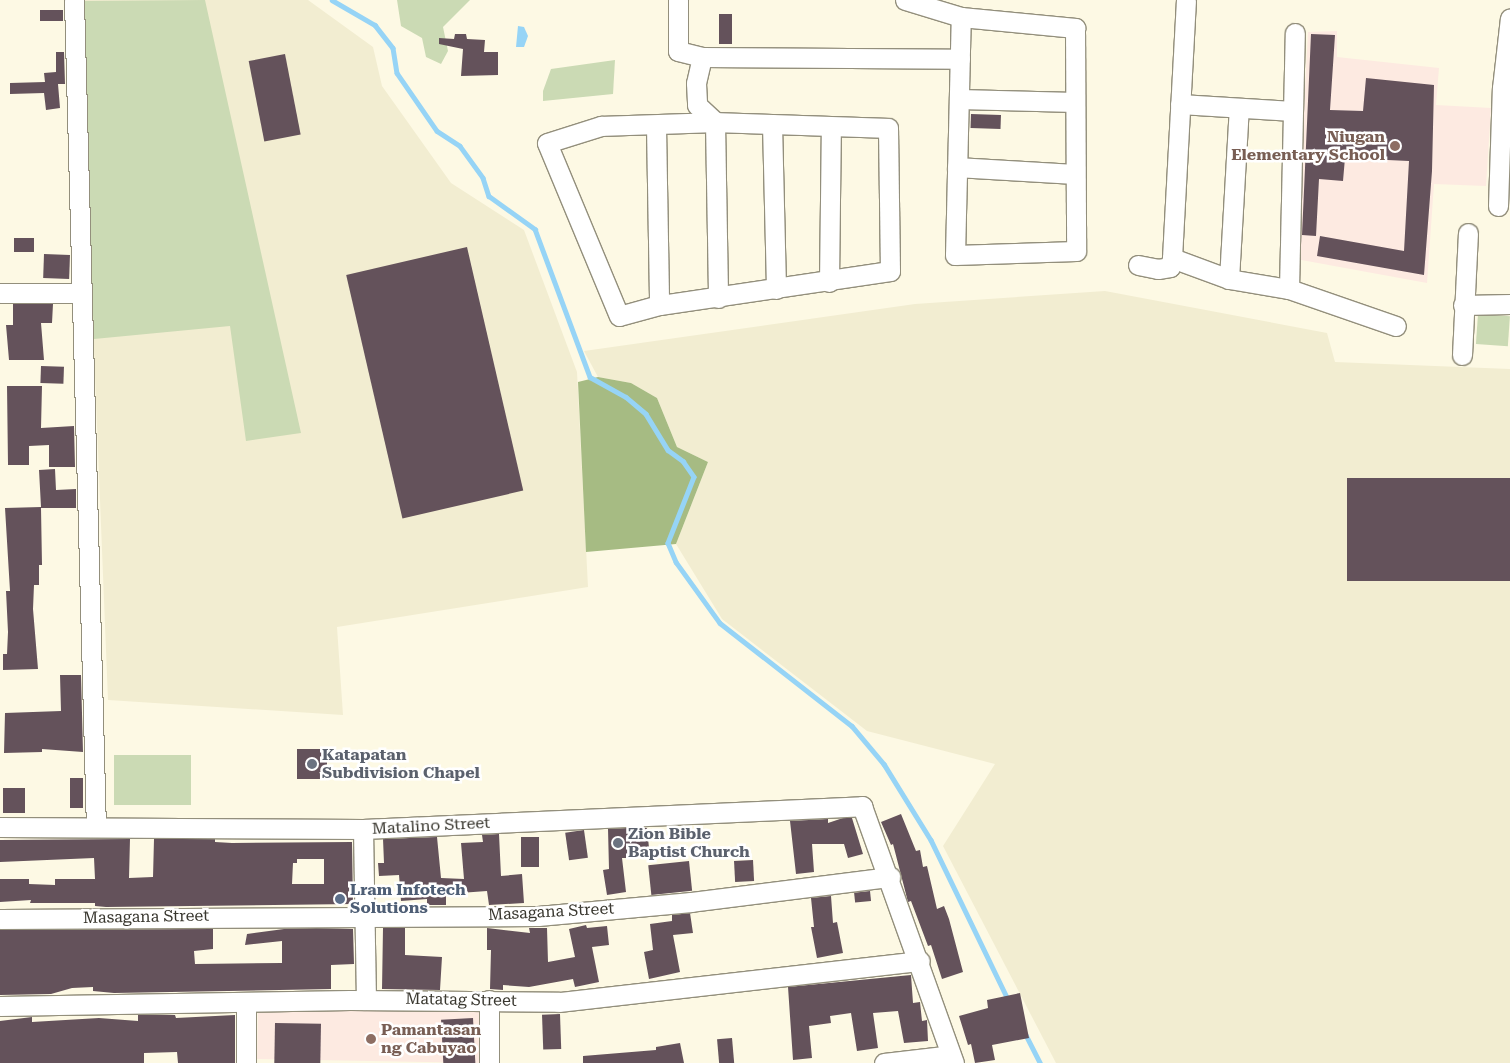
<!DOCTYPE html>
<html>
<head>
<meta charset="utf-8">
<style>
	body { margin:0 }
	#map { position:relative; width:1510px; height:1063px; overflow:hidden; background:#fdf9e4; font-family:"Roboto Serif",serif }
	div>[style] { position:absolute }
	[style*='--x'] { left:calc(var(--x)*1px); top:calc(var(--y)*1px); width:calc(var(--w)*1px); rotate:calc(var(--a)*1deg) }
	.built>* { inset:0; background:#f2edd1 }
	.education>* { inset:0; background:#fdeae1; transform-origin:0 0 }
	.green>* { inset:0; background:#cbdab4; transform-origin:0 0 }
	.forest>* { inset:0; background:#a6bb83 }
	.water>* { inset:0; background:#96d4f6 }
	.stream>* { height:4.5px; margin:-2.25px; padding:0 2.25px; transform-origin:2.25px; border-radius:2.25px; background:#96d4f6 }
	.building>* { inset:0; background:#64525b; transform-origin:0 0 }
	.roads { filter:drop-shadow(1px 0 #938f7c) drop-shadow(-1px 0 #938f7c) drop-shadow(0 1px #938f7c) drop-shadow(0 -1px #938f7c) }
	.minor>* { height:19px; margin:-9.5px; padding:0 9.5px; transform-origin:9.5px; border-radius:9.5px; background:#fff }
	.dots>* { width:14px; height:14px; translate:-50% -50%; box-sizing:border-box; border:2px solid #fff; border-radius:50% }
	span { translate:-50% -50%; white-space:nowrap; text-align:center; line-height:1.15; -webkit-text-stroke:5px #fff; paint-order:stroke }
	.education-label { font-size:16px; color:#785e54; font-weight:700 }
	.right { translate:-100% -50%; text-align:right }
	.left { translate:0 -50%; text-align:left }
	.worship-label { font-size:16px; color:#5b616d; font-weight:700 }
	.street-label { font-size:16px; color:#38362e }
	.service-label { font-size:16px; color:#4e5e75; font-weight:700 }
</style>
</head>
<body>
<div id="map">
	<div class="built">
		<i style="clip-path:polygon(80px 0,308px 0,373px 47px,382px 86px,451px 183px,524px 230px,577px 372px,588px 587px,337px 627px,343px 715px,108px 700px)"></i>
		<i style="clip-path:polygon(1105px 291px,1327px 333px,1335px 362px,1510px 369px,1510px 1063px,1056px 1063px,943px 846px,995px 764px,867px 731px,722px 619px,676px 544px,708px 462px,677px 447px,657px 398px,631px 383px,598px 377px,584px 351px,915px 304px)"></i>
	</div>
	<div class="education">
		<i style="clip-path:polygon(1337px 31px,1337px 57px,1439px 68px,1436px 105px,1491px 108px,1486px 186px,1434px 184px,1427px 283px,1296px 259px,1308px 32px)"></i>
		<i style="left:484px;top:1011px;width:52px;height:226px;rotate:91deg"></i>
	</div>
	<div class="green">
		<i style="clip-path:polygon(205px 0,301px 433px,246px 441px,230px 326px,94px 339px,80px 1px)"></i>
		<i style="clip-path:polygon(397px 0,470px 0,443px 27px,448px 51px,441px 64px,426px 57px,422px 38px,401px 26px)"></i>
		<i style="clip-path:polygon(615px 60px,613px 94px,543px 101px,543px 91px,551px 69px)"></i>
		<i style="left:1478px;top:314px;width:32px;height:30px;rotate:4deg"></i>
		<i style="left:191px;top:755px;width:50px;height:77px;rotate:90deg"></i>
	</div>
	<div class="forest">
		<i style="clip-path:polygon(598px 377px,631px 383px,657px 398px,677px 447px,708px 462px,676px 544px,586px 552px,578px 382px)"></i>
	</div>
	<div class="water">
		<i style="clip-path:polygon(518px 26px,524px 27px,528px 36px,524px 47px,516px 47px)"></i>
	</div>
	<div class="stream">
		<i style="--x:332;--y:0;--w:50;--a:30.2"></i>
		<i style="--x:375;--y:25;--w:29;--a:52"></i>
		<i style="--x:393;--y:48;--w:25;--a:81"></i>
		<i style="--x:397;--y:73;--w:70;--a:55.4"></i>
		<i style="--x:437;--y:131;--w:27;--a:33"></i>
		<i style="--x:460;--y:146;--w:39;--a:54"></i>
		<i style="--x:483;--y:178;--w:19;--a:72"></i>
		<i style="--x:489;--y:196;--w:57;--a:35.7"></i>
		<i style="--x:535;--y:229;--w:158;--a:69.6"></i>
		<i style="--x:590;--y:377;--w:41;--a:29.1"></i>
		<i style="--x:626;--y:397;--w:26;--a:40"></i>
		<i style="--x:646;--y:414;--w:42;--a:58.6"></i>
		<i style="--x:668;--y:450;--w:19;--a:36"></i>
		<i style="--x:683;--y:461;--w:19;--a:55"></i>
		<i style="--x:694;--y:477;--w:71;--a:111.5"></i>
		<i style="--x:668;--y:543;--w:21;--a:67"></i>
		<i style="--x:676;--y:562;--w:75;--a:54.2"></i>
		<i style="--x:720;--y:623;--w:167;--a:38"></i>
		<i style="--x:852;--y:726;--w:50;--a:49.9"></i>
		<i style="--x:884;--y:764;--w:89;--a:58.3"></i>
		<i style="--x:931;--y:840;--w:179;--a:64.2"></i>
		<i style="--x:1026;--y:1035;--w:31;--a:63"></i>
	</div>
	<div class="building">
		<i style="left:63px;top:10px;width:11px;height:23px;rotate:90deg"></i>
		<i style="left:719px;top:14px;width:13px;height:30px"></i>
		<i style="clip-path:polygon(455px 34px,466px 34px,467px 39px,485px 40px,484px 52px,498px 52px,498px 75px,461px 76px,463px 49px,439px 44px,439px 38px,454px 39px)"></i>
		<i style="clip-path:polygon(1311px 34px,1335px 35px,1330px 110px,1363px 111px,1366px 78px,1434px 85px,1432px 171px,1424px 275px,1317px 256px,1320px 236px,1404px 251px,1409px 161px,1345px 158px,1343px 181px,1319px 179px,1316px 236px,1302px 235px)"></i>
		<i style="clip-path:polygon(56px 52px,64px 52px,65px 84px,58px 84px,60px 108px,46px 110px,44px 93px,10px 94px,10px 83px,45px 82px,44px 73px,56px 72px)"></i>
		<i style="left:285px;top:54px;width:82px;height:37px;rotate:79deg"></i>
		<i style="left:971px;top:114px;width:30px;height:14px;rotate:2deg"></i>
		<i style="left:14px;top:238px;width:20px;height:14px"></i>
		<i style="left:467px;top:247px;width:250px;height:124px;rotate:77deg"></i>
		<i style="left:44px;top:254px;width:26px;height:24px;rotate:2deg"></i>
		<i style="clip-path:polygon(13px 304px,53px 304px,52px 323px,41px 323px,44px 360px,9px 360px,6px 325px,13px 325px)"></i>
		<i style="left:41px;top:366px;width:23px;height:17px;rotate:2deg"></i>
		<i style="clip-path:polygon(7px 386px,42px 386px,41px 428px,74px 426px,75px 467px,49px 467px,49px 445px,29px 446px,29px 465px,8px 465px)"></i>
		<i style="clip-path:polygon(55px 469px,56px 490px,76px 489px,76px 508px,41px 508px,42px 565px,39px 565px,39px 585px,34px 585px,33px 609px,38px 669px,3px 670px,3px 654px,7px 654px,8px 632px,6px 591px,10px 591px,5px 508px,41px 507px,39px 470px)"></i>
		<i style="left:1510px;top:478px;width:103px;height:163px;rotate:90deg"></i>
		<i style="clip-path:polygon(60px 675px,81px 675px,83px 752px,42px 749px,42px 752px,4px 753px,5px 713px,61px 711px)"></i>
		<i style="left:327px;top:749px;width:30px;height:30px;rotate:90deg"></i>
		<i style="left:70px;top:778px;width:13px;height:30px"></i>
		<i style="left:3px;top:788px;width:22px;height:25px"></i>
		<i style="clip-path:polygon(901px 814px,916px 851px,920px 850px,923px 867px,927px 866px,937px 909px,944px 906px,949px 919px,963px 972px,942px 979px,931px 945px,928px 946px,911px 901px,908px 902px,893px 844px,891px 845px,881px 822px)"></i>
		<i style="clip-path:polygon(843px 818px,852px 818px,863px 854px,848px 858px,844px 844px,812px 844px,814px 872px,796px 874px,790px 821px,828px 819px,828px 823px)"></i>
		<i style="clip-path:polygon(627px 828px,647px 828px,650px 858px,622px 858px,626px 892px,607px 895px,603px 870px,609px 869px,608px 829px)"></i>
		<i style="left:584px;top:830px;width:28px;height:19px;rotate:82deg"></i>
		<i style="clip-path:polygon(499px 834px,501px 876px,522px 874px,524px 903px,489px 905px,487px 891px,446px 894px,446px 905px,427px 905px,427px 899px,401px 901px,399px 875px,379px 876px,378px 863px,384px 863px,383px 839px,437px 837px,441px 878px,464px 879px,461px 843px,483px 842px,482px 835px)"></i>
		<i style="left:521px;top:837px;width:18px;height:30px"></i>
		<i style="clip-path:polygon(evenodd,130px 839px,129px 878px,153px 877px,154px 839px,215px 839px,215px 842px,232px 843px,352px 842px,353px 904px,106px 907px,95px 906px,95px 903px,30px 903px,31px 900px,0 902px,0 879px,29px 879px,29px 884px,55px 885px,55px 879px,95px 879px,94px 858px,0 862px,0 840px,130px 839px,297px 859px,324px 859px,324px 884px,292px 884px,293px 863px,297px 863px,297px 859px)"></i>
		<i style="left:753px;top:860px;width:21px;height:19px;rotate:87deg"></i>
		<i style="left:689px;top:861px;width:30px;height:41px;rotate:84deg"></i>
		<i style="left:870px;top:891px;width:10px;height:16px;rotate:84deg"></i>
		<i style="clip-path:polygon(831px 896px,833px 923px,837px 922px,843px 953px,817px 958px,811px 927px,814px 927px,811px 898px)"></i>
		<i style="clip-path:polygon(690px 913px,693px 933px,673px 935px,680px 972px,649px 979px,644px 952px,653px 950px,650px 924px,672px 921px,672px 915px)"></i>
		<i style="clip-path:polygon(586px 925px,587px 928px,607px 926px,609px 945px,592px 947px,599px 982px,575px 987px,573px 979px,529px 987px,503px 985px,503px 990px,490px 989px,491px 950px,487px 950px,487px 928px,530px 933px,529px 928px,547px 928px,548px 962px,575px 957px,569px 929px)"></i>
		<i style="clip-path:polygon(383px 928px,405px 928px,405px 955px,442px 957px,440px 990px,382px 989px)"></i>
		<i style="clip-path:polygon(213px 929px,213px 949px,194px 951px,195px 964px,282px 963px,282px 941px,245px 945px,247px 934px,284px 929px,316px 928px,353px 929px,354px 964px,331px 965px,331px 989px,114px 993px,93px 991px,93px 987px,72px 988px,51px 994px,0 995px,0 930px)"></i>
		<i style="clip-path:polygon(911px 975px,913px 1003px,920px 1002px,922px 1021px,927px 1020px,928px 1041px,904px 1043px,898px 1011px,873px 1013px,878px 1048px,857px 1051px,851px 1013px,830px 1016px,831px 1023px,809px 1026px,812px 1058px,793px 1060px,788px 987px)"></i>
		<i style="clip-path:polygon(1020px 993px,1029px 1038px,992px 1045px,995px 1060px,975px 1063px,971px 1044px,968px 1045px,959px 1016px,988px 1008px,987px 1000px)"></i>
		<i style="left:560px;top:1014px;width:35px;height:18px;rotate:88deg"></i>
		<i style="clip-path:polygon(138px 1015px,175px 1015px,176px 1018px,235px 1015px,235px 1063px,178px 1063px,177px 1052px,144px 1053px,144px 1063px,0 1063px,0 1021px,32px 1017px,32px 1022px,99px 1018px,138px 1021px)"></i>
		<i style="left:473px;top:1018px;width:45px;height:32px;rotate:87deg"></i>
		<i style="left:275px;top:1023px;width:46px;height:40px;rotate:1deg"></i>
		<i style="left:732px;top:1038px;width:25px;height:15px;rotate:85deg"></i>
		<i style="clip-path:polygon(680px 1043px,684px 1063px,583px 1063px,583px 1056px,656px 1050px,656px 1047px)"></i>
	</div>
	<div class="roads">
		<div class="minor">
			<i style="--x:74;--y:0;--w:827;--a:88.48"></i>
			<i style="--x:678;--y:0;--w:51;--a:90"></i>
			<i style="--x:678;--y:51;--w:25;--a:14"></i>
			<i style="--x:702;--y:57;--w:258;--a:0.4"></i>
			<i style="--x:905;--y:0;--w:59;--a:16.9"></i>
			<i style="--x:961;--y:17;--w:115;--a:5.5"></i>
			<i style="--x:1075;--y:28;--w:223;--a:89.7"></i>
			<i style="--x:1076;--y:251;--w:121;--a:178.1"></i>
			<i style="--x:955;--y:255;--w:238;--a:-88.6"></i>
			<i style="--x:702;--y:57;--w:27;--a:103"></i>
			<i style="--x:696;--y:83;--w:22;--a:87"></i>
			<i style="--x:697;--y:105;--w:25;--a:43"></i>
			<i style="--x:715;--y:122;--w:176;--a:89"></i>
			<i style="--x:959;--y:99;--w:116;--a:1.5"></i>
			<i style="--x:1180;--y:104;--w:113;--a:3.5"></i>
			<i style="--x:715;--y:122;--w:173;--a:2"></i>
			<i style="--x:888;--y:128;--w:143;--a:89.2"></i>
			<i style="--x:890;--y:271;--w:233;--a:171.6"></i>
			<i style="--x:659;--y:305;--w:41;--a:164.6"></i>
			<i style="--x:619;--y:316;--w:187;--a:-112.6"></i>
			<i style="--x:547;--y:143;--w:57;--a:-17.5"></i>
			<i style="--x:601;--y:126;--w:114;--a:-2"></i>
			<i style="--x:772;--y:124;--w:165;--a:88.6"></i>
			<i style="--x:656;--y:126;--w:179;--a:89"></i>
			<i style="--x:957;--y:167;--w:117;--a:3.4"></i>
			<i style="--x:1498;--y:206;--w:118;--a:-88.1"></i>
			<i style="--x:1502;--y:88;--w:70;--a:-83.5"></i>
			<i style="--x:1172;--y:258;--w:61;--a:20.2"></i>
			<i style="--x:1229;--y:279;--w:61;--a:9.5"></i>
			<i style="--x:1289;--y:289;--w:113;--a:19.1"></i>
			<i style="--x:1138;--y:265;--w:20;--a:11"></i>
			<i style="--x:1158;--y:269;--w:12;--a:-9"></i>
			<i style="--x:1170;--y:267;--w:9;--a:-77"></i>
			<i style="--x:1172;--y:258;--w:258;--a:-86.9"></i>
			<i style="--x:1229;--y:279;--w:171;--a:-86.7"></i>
			<i style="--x:829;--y:282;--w:155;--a:-89.3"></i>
			<i style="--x:1289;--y:289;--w:256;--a:-88.7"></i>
			<i style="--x:0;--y:293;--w:82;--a:0"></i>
			<i style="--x:1463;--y:305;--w:47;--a:-1.2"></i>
			<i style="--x:1462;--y:355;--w:122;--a:-87.2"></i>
			<i style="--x:0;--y:827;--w:363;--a:0.3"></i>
			<i style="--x:363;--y:829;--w:500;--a:-2.6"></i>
			<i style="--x:862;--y:806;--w:273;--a:70.3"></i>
			<i style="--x:363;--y:829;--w:171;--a:89"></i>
			<i style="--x:0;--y:919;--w:538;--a:-0.32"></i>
			<i style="--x:538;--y:916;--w:154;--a:-5.2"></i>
			<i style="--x:691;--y:902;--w:201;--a:-7.2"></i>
			<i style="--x:0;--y:1006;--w:350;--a:-1"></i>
			<i style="--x:350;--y:1000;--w:209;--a:0.5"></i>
			<i style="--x:559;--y:1002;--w:363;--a:-6.5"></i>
			<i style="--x:246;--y:1063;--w:61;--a:-90"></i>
			<i style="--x:489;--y:1063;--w:63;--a:-90"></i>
			<i style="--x:884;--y:1063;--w:67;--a:-6.8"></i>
		</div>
	</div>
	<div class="dots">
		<i style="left:1395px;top:146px;background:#8d6e63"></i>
		<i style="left:312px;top:764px;background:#6b7280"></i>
		<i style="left:618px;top:843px;background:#6b7280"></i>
		<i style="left:340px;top:899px;background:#5c6f8a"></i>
		<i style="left:371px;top:1039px;background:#8d6e63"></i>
	</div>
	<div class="education-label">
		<span class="right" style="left:1385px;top:146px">Niugan<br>Elementary School</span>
		<span class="left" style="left:381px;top:1039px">Pamantasan<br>ng Cabuyao</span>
	</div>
	<div class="worship-label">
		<span class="left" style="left:322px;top:764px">Katapatan<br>Subdivision Chapel</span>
		<span class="left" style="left:628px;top:843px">Zion Bible<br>Baptist Church</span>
	</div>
	<div class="street-label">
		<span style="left:431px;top:826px;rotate:-3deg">Matalino Street</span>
		<span style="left:551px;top:912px;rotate:-3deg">Masagana Street</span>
		<span style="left:146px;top:917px;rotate:-1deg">Masagana Street</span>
		<span style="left:461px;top:1000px;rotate:1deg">Matatag Street</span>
	</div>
	<div class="service-label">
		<span class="left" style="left:350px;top:899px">Lram Infotech<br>Solutions</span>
	</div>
</div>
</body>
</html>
